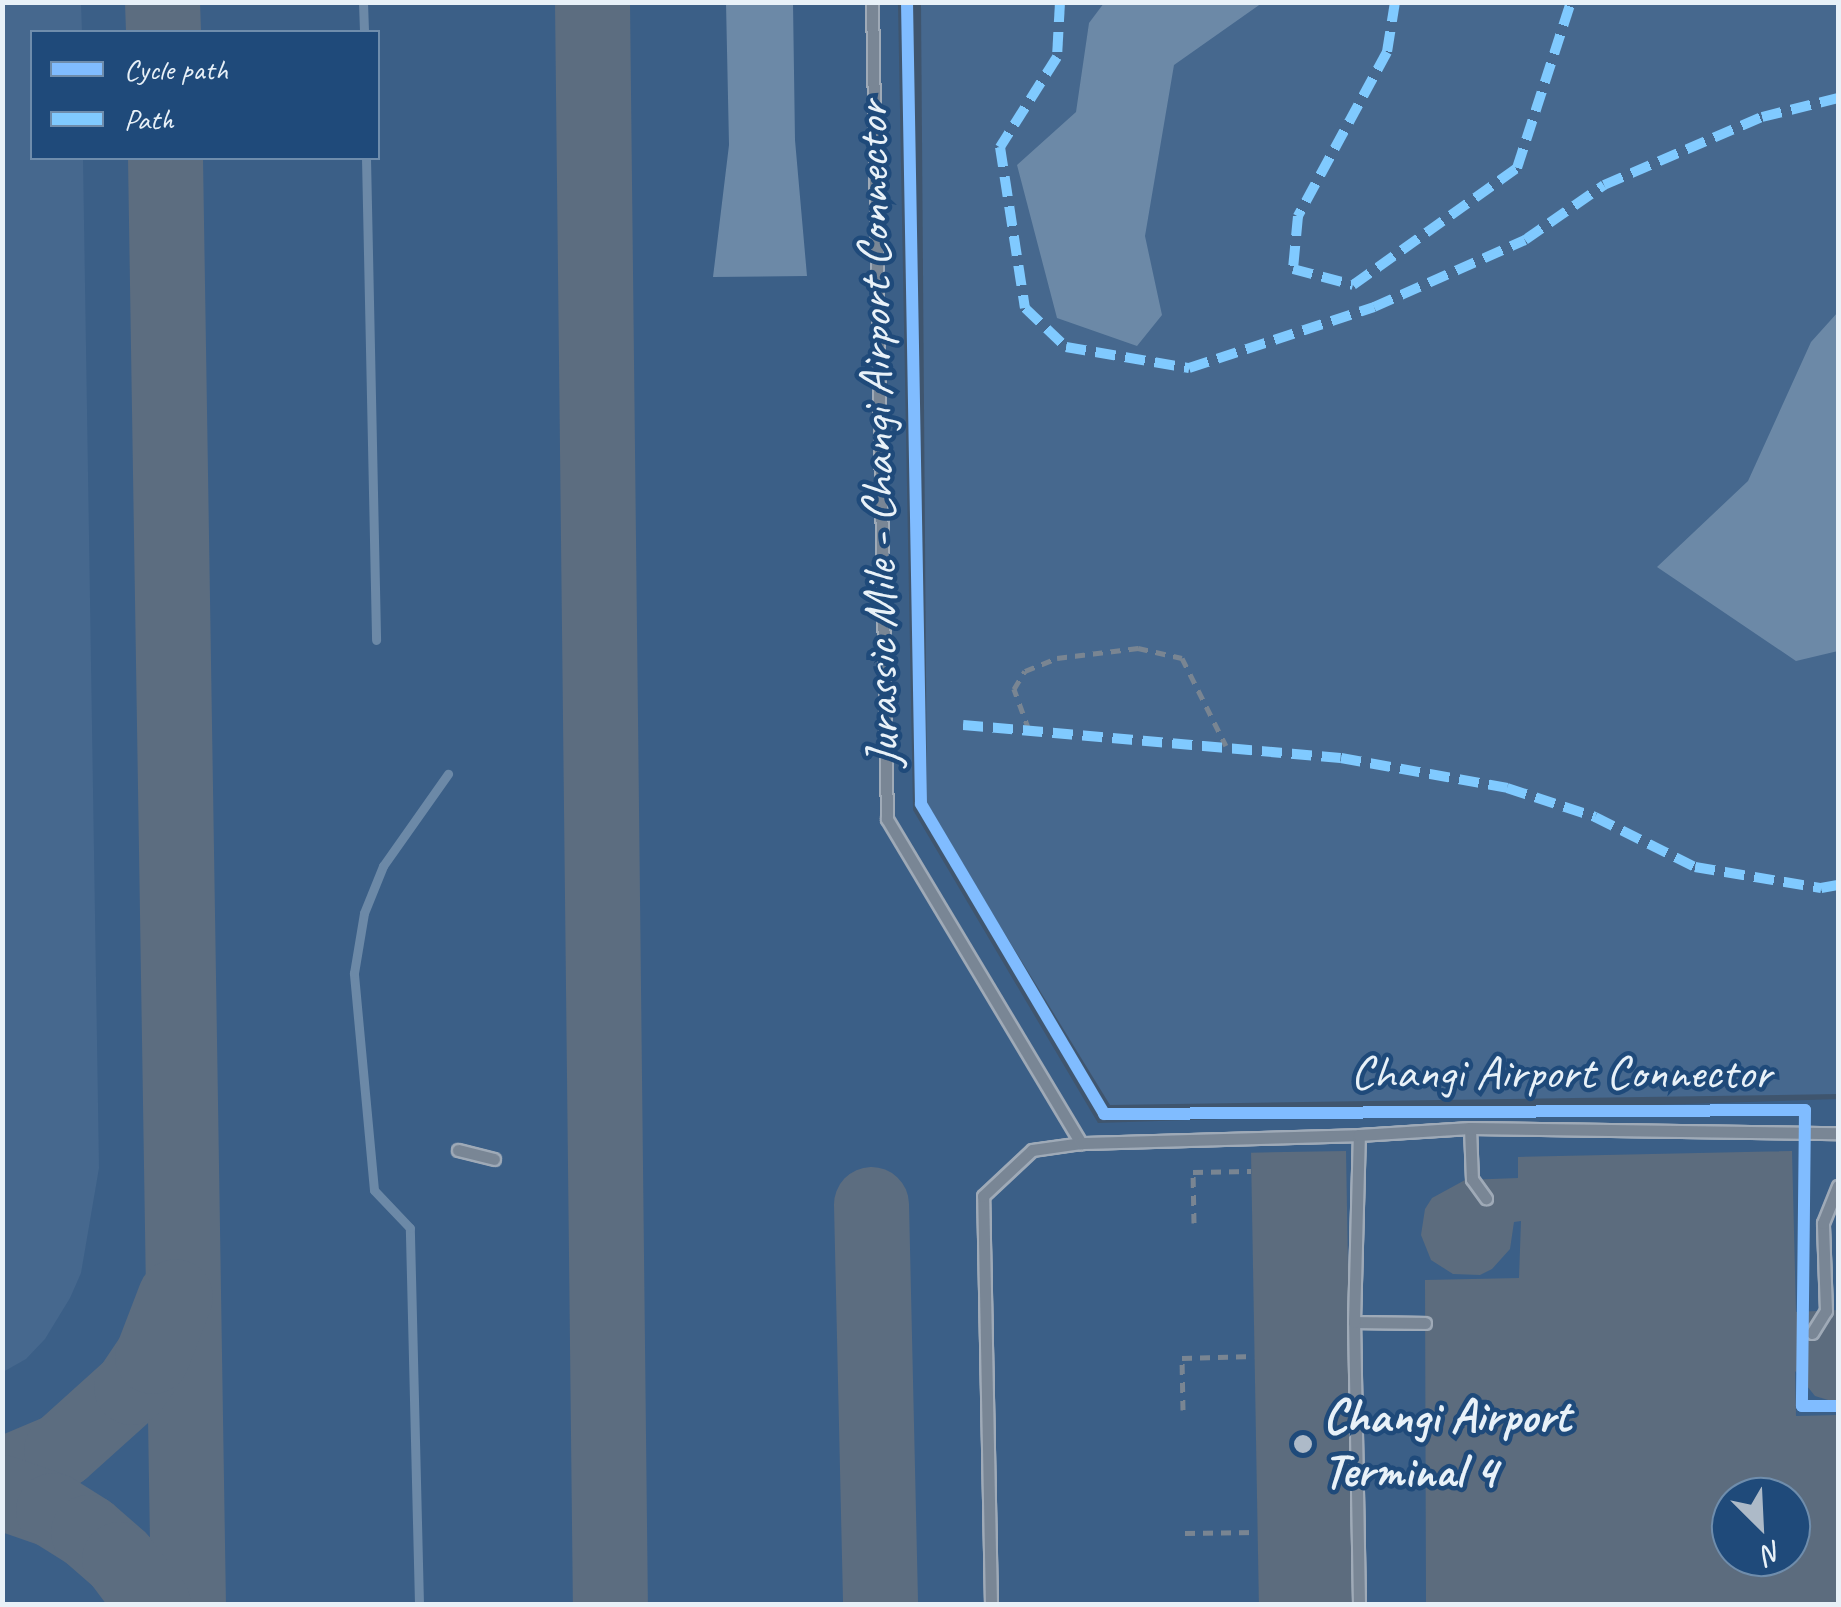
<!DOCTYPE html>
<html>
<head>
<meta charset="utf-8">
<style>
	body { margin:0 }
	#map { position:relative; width:1841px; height:1607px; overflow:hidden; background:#3f556e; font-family:Caveat,sans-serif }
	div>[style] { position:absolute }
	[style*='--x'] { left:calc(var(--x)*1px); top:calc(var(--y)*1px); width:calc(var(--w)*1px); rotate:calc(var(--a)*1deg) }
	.built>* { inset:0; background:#3b5f87 }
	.green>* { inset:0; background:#46688e }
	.water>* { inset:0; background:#6c89a7 }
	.stream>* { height:9px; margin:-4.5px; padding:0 4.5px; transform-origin:4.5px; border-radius:4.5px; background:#6c89a7 }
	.taxiway>* { height:75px; margin:-37.5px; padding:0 37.5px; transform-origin:37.5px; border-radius:37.5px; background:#5c6d80 }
	.building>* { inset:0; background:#5c6c7e; transform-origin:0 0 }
	.path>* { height:5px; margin-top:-2.5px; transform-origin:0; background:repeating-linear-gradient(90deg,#798592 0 10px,transparent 0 18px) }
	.roads { filter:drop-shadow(2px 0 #9faab7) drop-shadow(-2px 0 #9faab7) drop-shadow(0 2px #9faab7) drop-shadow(0 -2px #9faab7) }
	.service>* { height:11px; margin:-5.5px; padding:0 5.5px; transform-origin:5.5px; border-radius:5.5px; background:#798695 }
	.path-bridge>* { height:5px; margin-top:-2.5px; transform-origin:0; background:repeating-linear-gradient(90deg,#798592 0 10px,transparent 0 18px) }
	.quiet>* { height:10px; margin-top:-5px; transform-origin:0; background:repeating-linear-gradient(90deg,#80caff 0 20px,transparent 0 30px) }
	.cycleway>* { height:12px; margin:-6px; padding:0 6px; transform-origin:6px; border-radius:6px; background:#80bcff }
	.dots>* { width:28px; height:28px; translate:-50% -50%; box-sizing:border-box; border:5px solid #1f4a7a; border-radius:50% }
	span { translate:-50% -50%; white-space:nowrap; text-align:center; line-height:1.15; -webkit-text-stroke:9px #1f4a7a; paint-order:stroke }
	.street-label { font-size:48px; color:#e8f1f8 }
	.poi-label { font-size:48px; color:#e8f1f8; font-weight:700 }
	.left { translate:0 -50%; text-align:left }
	.frame { position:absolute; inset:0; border:5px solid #e8f1f8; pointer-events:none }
	.legend { position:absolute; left:30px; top:30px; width:350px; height:130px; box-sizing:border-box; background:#1f4a7a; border:2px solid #6f8dac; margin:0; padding:12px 18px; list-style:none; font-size:30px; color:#e8f1f8 }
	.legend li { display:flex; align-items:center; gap:20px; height:50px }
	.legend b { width:50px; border:2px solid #6f8dac }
	.north { position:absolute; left:1711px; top:1477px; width:100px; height:100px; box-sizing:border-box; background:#1f4a7a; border:2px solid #6f8dac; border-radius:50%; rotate:156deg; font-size:28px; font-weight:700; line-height:40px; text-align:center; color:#e8f1f8 }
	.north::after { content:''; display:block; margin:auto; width:35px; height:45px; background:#adbac8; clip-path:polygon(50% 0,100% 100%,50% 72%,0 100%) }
</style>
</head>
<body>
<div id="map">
	<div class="built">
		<i style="clip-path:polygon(evenodd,3px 3px,898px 3px,913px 810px,1098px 1123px,1838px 1099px,1838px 1604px,3px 1604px,3px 3px,32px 32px,378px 32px,378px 158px,32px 158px,32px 32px,3px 3px,1731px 1497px,1791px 1497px,1791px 1557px,1731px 1557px,1731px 1497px)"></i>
	</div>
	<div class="green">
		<i style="clip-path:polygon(2px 3px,81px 3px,82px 32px,32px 32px,32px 158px,83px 158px,99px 1168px,81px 1273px,70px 1298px,45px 1339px,26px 1359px,3px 1372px)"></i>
		<i style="clip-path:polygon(921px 3px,1838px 3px,1838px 1094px,1110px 1105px,927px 807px)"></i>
	</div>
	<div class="water">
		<i style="clip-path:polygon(726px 3px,793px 3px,795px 140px,807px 276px,713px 277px,729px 145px)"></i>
		<i style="clip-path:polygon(1104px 3px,1262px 3px,1174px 65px,1145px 236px,1162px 315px,1137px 346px,1057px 318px,1017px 165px,1076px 112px,1089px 23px)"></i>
		<i style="clip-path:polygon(1838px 312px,1838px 651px,1796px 661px,1657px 567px,1748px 481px,1811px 342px)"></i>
	</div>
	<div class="stream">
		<i style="--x:363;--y:2;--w:30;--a:88"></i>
		<i style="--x:366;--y:158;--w:482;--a:88.8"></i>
		<i style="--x:419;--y:1604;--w:376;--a:-91.4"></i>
		<i style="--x:410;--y:1228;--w:52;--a:-133.5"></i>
		<i style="--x:374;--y:1190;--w:218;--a:-95.3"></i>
		<i style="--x:354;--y:973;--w:61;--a:-80.5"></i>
		<i style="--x:364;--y:913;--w:51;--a:-68"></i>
		<i style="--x:383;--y:866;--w:113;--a:-54.8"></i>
	</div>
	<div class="taxiway">
		<i style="--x:162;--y:2;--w:30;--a:88"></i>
		<i style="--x:592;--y:2;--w:1602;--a:89.36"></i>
		<i style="--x:165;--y:158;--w:1446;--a:89.09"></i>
		<i style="--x:871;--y:1204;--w:400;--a:88.7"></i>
		<i style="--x:2;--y:1475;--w:64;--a:-23"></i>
		<i style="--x:61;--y:1450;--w:94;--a:-42"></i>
		<i style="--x:131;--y:1387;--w:37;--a:-56"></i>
		<i style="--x:152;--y:1356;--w:64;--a:-69"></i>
		<i style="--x:2;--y:1492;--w:54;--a:19.4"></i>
		<i style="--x:53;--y:1510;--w:41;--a:32.2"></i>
		<i style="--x:88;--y:1532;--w:41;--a:41.1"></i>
		<i style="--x:119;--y:1559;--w:56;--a:52.9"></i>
	</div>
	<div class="building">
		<i style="left:1346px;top:1151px;width:453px;height:95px;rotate:89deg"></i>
		<i style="clip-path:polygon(evenodd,1792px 1151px,1796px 1312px,1838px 1310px,1838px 1403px,1815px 1396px,1795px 1371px,1796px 1416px,1838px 1415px,1838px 1604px,1426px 1604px,1425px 1280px,1519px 1278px,1521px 1221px,1514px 1222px,1510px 1249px,1492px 1269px,1480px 1275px,1453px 1274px,1431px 1260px,1421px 1235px,1425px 1209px,1432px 1198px,1465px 1180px,1518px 1178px,1518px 1157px,1792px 1151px,1731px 1497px,1791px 1497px,1791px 1557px,1731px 1557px,1731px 1497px)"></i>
	</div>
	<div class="path">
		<i style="--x:1029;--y:730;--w:44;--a:-110.1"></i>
		<i style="--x:1014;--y:689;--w:21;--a:-59"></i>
		<i style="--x:1025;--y:671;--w:35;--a:-22"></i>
		<i style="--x:1057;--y:658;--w:82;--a:-7"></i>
		<i style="--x:1138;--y:648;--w:45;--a:12.8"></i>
		<i style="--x:1182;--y:658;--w:98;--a:63.4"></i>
	</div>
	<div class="roads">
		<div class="service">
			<i style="--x:872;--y:2;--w:817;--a:88.95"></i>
			<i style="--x:887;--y:819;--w:378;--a:59.1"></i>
			<i style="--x:1470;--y:1128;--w:51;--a:87.8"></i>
			<i style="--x:1472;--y:1179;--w:24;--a:54"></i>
			<i style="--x:458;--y:1150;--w:37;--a:14"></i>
			<i style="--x:1354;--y:1322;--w:71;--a:0.8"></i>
			<i style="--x:1812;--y:1333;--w:26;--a:-58"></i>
			<i style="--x:1826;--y:1311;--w:88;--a:-92"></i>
			<i style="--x:1823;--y:1223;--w:40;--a:-68"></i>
			<i style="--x:991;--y:1604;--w:408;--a:-91.1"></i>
			<i style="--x:983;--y:1196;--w:67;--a:-43.2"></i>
			<i style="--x:1032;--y:1150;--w:49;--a:-8.1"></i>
			<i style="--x:1081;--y:1143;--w:278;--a:-1.6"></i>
			<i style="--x:1359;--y:1604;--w:282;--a:-91"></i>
			<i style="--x:1354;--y:1322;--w:187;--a:-88.5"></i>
			<i style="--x:1359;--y:1135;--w:111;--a:-3.6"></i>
			<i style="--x:1470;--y:1128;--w:368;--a:0.8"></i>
		</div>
	</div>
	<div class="path-bridge">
		<i style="--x:1194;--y:1223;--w:51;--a:-91.1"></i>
		<i style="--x:1193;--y:1172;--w:58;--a:-1"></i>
		<i style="--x:1183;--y:1410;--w:52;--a:-91.1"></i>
		<i style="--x:1182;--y:1358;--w:72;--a:-1.6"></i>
		<i style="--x:1185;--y:1533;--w:72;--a:-0.8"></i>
	</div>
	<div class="quiet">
		<i style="--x:1060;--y:2;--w:55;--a:93.1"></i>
		<i style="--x:1057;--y:57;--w:107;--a:122.3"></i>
		<i style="--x:1000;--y:147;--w:163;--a:81.2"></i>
		<i style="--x:1025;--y:308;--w:57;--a:43.6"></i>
		<i style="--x:1066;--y:347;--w:125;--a:9.7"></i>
		<i style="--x:1189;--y:368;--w:195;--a:-18.2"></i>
		<i style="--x:1374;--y:307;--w:165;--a:-23.9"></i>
		<i style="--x:1525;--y:240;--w:96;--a:-34.8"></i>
		<i style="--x:1604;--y:185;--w:172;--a:-23.3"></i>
		<i style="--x:1762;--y:117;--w:78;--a:-14"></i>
		<i style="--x:1395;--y:2;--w:51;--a:99.1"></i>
		<i style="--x:1387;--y:52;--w:187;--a:118.5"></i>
		<i style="--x:1298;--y:216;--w:53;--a:95.4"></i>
		<i style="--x:1293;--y:269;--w:62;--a:14.9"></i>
		<i style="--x:1353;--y:285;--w:201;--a:-35.5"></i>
		<i style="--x:1517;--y:168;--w:175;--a:-72"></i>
		<i style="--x:963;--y:725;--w:379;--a:5"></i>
		<i style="--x:1341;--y:758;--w:169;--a:10.2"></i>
		<i style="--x:1507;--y:788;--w:93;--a:18.2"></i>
		<i style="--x:1595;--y:817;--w:112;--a:26.6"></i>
		<i style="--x:1695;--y:867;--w:128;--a:9.5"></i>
		<i style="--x:1821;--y:888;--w:17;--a:-10"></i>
	</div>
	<div class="cycleway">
		<i style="--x:907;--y:2;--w:802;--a:89"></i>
		<i style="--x:921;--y:804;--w:360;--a:59.4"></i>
		<i style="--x:1104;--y:1114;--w:701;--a:-0.33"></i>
		<i style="--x:1805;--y:1110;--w:296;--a:90.6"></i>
		<i style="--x:1802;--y:1406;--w:36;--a:0"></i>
	</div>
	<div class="dots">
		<i style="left:1303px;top:1444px;background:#adbac8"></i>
	</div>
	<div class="street-label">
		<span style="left:877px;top:434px;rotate:-91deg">Jurassic Mile - Changi Airport Connector</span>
		<span style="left:1561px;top:1073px">Changi Airport Connector</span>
	</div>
	<div class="poi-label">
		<span class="left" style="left:1323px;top:1444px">Changi Airport<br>Terminal 4</span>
	</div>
	<div class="frame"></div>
	<ul class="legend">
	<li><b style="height:12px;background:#80bcff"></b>Cycle path</li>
	<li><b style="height:12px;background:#80caff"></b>Path</li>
	</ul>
	<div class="north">N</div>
</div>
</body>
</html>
